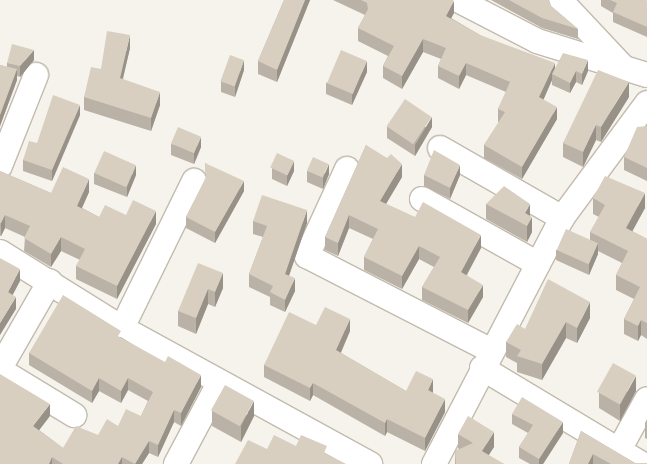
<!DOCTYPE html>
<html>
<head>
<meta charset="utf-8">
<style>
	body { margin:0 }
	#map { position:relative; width:647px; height:464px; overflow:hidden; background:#f6f3ec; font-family:Manrope,sans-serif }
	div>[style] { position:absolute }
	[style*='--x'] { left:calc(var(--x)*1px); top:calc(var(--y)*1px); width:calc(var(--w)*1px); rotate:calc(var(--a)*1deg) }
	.roads { filter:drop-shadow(1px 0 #c2bbae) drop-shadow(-1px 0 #c2bbae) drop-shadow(0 1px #c2bbae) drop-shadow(0 -1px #c2bbae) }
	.minor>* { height:24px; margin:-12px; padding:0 12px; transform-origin:12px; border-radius:12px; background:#fff }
	.wall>* { inset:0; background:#bab2a6 }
	.shaded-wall>* { inset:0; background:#979187 }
	.building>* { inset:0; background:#d8cfc1; transform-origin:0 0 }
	span { translate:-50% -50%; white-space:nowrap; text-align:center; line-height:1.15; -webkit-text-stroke:4px #fff; paint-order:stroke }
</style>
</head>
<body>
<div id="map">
	<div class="roads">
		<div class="minor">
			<i style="--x:458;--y:0;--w:89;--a:27.4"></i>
			<i style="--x:537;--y:41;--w:115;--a:17.2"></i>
			<i style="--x:560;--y:0;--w:92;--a:46.8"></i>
			<i style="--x:440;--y:148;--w:141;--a:29.8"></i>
			<i style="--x:0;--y:166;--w:98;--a:-68.4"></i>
			<i style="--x:347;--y:169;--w:96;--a:114.7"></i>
			<i style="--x:307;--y:256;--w:208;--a:27.2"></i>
			<i style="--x:422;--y:199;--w:133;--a:29.3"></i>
			<i style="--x:0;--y:252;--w:144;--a:31.9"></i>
			<i style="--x:122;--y:328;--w:283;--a:28.7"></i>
			<i style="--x:122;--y:328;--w:164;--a:-63.9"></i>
			<i style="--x:0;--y:368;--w:100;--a:-60.1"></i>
			<i style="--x:482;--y:368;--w:187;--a:31"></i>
			<i style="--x:0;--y:370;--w:87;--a:31.3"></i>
			<i style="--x:619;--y:450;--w:58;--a:-61.2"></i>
			<i style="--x:176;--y:464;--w:92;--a:-62"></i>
			<i style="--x:434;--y:464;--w:277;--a:-62.5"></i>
			<i style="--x:562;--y:218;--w:143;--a:-53.5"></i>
		</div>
	</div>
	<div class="wall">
		<i style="clip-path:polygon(284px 0,310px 0,277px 82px,258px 74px,258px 61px)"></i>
		<i style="clip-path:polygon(333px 0,453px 0,454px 13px,451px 18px,480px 35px,555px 70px,588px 71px,582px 85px,576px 82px,570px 93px,552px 85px,552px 80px,543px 100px,557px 119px,522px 179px,484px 158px,484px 145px,499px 122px,498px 122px,498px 109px,506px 92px,466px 75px,459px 89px,438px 78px,438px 66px,441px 59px,423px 52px,402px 89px,383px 78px,383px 66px,388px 56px,358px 41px,358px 28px,365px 15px)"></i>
		<i style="clip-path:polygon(491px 0,549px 0,551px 6px,578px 29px,578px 39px,542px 28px)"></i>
		<i style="clip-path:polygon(601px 0,645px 0,647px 1px,647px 37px,613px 22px,613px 13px,601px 6px)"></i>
		<i style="clip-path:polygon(130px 48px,123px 79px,160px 105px,151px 131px,84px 110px,84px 97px,101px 69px)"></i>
		<i style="clip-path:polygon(34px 60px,20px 77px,17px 76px,17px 80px,0 126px,0 65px,7px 67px,7px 63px)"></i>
		<i style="clip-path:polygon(244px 70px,235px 97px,221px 92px,221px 81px)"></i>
		<i style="clip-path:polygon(367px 72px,352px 105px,326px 94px,326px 83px)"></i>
		<i style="clip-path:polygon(629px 97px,601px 142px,596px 140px,583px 167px,563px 157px,563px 143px)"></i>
		<i style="clip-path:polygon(80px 115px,52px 181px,23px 171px,23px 160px,37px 143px)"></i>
		<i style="clip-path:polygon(647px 125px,647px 181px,624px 170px,624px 157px)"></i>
		<i style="clip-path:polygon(387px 127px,432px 127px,415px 156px,387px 138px)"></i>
		<i style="clip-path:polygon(171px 144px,201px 147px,194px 164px,171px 155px)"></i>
		<i style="clip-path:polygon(366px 145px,402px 177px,386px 204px,481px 248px,467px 275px,483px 297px,468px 323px,422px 300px,422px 287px,434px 267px,419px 259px,402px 289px,364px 270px,364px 257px,373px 239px,349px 228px,338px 256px,325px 250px,325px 237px)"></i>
		<i style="clip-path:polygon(205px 163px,244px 191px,215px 243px,186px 228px,186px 217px,206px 178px)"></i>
		<i style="clip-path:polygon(272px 168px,294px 171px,287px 186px,272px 179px)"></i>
		<i style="clip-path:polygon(0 171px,51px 193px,89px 192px,82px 208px,99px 217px,126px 215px,156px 224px,117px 299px,76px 279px,76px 266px,80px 260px,61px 251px,51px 267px,24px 251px,25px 237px,5px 228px,1px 236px,0 236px)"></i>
		<i style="clip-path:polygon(307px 171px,329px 174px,323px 189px,307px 182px)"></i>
		<i style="clip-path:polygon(94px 173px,136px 175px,127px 197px,94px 184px)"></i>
		<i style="clip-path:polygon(424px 175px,460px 175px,450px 199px,424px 186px)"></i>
		<i style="clip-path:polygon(593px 198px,645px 208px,632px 231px,647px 239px,647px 339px,641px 335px,638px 341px,624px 334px,624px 319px,634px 299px,616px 290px,616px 275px,622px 263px,598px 251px,598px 254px,589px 275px,556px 260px,556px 250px,590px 240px,590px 232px,599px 217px,593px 214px)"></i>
		<i style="clip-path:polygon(486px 204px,530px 215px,532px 232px,527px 242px,486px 219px)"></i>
		<i style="clip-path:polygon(253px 221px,307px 223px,289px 276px,295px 291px,285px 312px,270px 305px,270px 297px,249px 287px,249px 274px,263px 237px,253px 234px)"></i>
		<i style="clip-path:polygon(223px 273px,223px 288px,215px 307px,208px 304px,196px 334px,178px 326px,178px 311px)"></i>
		<i style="clip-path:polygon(590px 318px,577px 343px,566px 338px,542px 380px,517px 372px,517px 363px,506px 357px,506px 342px,525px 329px)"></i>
		<i style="clip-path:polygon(316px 325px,350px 331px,341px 353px,406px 391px,433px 392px,433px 393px,445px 412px,425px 451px,387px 432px,385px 436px,313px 395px,310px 401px,264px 377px,264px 365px)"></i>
		<i style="clip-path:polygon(121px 337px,201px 387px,181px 426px,174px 422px,158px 457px,149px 453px,142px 464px,0 464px,50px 416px,39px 430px,63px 448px,98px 435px,141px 416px,148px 401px,128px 390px,121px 403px,99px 391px,92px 403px,29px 365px,29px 353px)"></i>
		<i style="clip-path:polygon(636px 391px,620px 421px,599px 408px,599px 393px)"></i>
		<i style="clip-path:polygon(212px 411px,254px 416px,241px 442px,212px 426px)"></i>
		<i style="clip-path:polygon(512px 414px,563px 433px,543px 464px,530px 464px,519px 458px,519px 447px,528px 433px,512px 424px)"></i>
		<i style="clip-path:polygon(647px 419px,647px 439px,645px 438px,645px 423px)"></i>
		<i style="clip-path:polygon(581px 431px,635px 463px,647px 464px,569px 464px)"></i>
		<i style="clip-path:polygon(458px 434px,494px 447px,488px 455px,504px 464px,455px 464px,455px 451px,459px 449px,458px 448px)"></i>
	</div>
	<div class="shaded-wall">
		<i style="clip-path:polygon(305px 0,310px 0,277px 82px,277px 70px)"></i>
		<i style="clip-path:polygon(454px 1px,454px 13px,446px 28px,446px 16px)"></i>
		<i style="clip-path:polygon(130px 35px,130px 48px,120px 90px,120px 78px)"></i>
		<i style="clip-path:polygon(423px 39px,423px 52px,402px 89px,402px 76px)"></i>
		<i style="clip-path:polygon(34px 50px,34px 60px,20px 77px,20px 66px)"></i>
		<i style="clip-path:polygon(244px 60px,244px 70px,235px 97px,235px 86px)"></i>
		<i style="clip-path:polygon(588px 60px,588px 71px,582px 85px,582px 74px)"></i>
		<i style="clip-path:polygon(367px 61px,367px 72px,352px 105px,352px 95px)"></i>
		<i style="clip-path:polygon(466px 63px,466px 75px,459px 89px,459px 76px)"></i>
		<i style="clip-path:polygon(555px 63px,555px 75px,552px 74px,552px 80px,539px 110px,539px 97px)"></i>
		<i style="clip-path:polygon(17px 69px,17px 80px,0 126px,0 115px)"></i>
		<i style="clip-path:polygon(576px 71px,576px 82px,570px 93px,570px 83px)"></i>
		<i style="clip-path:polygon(629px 82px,629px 97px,601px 142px,601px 127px)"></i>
		<i style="clip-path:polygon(160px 92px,160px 105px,151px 131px,151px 118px)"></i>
		<i style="clip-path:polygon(80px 105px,80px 115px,52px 181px,52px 170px)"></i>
		<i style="clip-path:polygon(557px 107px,557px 119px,522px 179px,522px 167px)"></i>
		<i style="clip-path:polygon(432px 117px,432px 127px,415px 156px,415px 145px)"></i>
		<i style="clip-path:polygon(596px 125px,596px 140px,583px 167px,583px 152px)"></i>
		<i style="clip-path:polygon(201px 137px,201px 147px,194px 164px,194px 153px)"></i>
		<i style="clip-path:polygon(294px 161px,294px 171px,287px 186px,287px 175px)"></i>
		<i style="clip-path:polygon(329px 164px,329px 174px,323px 189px,323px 178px)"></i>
		<i style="clip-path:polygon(402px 164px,402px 177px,380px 214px,380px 201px)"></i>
		<i style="clip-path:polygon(136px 165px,136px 175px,127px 197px,127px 187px)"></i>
		<i style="clip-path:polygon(460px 165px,460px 175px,450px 199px,450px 188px)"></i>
		<i style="clip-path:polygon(89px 179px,89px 192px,77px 219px,77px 206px)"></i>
		<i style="clip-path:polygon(244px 181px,244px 191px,215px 243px,215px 232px)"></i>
		<i style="clip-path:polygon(645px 193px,645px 208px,626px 243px,626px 228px)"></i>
		<i style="clip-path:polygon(530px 204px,530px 219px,525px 213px)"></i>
		<i style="clip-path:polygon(307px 210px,307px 223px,285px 287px,285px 274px)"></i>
		<i style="clip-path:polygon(156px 211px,156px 224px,117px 299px,117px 286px)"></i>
		<i style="clip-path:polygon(5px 215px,5px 228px,1px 236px,1px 223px)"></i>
		<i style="clip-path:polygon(349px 215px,349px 228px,338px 256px,338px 243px)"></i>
		<i style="clip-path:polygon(532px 217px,532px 232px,527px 242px,527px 226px)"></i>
		<i style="clip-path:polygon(481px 235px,481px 248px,461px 285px,461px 272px)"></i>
		<i style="clip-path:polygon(61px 237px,61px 251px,51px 267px,51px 254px)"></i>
		<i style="clip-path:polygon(598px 243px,598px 254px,589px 275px,589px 264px)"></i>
		<i style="clip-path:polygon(419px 246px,419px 259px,402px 289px,402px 276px)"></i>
		<i style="clip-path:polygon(20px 269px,20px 281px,8px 304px,8px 292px)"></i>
		<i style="clip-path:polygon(223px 273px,223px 288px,215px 307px,215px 292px)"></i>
		<i style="clip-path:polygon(295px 278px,295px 291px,285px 312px,285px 300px)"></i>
		<i style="clip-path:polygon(483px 285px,483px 297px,468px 323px,468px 310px)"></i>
		<i style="clip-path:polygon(208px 289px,208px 304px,196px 334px,196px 318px)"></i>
		<i style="clip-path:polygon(16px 297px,16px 309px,0 335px,0 323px)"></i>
		<i style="clip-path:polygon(590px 302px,590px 318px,577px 343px,577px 328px)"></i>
		<i style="clip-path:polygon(350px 319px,350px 331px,336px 363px,336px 350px)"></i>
		<i style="clip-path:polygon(641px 320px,641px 335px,638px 341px,638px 326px)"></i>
		<i style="clip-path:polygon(566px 322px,566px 338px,542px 380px,542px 364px)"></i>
		<i style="clip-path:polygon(201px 375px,201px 387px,181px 426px,181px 413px)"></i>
		<i style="clip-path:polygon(636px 376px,636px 391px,620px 421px,620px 405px)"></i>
		<i style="clip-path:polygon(99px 378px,99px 391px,92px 403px,92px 391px)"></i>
		<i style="clip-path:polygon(128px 378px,128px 390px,121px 403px,121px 391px)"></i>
		<i style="clip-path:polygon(433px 379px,433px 392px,428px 403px,428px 390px)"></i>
		<i style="clip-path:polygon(313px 383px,313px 395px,310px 401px,310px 388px)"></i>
		<i style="clip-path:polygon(445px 399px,445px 412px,425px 451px,425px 438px)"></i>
		<i style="clip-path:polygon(254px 401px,254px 416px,241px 442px,241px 426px)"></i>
		<i style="clip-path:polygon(50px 404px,50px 416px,33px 438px,33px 426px)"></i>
		<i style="clip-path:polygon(174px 410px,174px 422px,158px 457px,158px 445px)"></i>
		<i style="clip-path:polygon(387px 419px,387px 432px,385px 436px,385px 423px)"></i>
		<i style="clip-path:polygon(563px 422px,563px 433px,543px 464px,539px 464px,539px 459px)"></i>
		<i style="clip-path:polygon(494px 432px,494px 447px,483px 464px,482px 451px)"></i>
		<i style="clip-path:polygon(149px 441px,149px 453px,142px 464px,135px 464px)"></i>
		<i style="clip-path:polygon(593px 454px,593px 464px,588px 464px)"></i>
		<i style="clip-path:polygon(52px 457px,52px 464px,49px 464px)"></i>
		<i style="clip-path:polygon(122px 457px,122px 464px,118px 464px)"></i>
	</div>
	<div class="building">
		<i style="clip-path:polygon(284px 0,305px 0,277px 70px,258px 61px)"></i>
		<i style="clip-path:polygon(361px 0,453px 0,454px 1px,446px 16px,480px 35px,555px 63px,539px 97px,557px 107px,522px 167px,484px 145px,505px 112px,498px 109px,510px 82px,466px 63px,459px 76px,438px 66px,446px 48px,423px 39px,402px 76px,383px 66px,394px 46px,358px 28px,368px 9px,367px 3px)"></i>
		<i style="clip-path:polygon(509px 0,549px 0,551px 6px,578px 29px,542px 18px)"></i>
		<i style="clip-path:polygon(610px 0,645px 0,647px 1px,647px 27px,613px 12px,617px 3px)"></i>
		<i style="clip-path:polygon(107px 31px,130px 35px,120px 78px,160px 92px,151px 118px,84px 97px,91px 67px,101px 69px)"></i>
		<i style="clip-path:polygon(12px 44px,34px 50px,20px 66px,7px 63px)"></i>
		<i style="left:341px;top:50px;width:28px;height:36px;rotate:23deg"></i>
		<i style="clip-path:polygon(563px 53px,588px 60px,582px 74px,576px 71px,570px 83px,552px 74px)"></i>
		<i style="left:230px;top:55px;width:15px;height:28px;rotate:20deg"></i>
		<i style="clip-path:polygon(0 65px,17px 69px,0 115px)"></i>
		<i style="clip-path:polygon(598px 70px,629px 82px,601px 127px,596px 125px,583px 152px,563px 143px)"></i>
		<i style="clip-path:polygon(53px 95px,80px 105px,52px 170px,23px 160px,29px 141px,37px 143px)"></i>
		<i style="left:405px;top:99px;width:32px;height:33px;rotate:34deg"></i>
		<i style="clip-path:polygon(647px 125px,647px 168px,624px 157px,637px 127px,647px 126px)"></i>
		<i style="left:178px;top:127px;width:25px;height:18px;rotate:23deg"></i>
		<i style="clip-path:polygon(366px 145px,387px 158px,391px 154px,402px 164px,380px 201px,415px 217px,423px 202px,481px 235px,461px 272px,483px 285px,468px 310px,422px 287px,440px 257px,419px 246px,402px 276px,364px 257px,378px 229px,349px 215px,338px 243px,325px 237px)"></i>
		<i style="clip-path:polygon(434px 150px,460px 165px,450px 188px,424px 175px)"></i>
		<i style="left:104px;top:151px;width:35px;height:24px;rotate:24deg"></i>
		<i style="left:277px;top:153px;width:19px;height:16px;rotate:25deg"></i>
		<i style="left:313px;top:157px;width:17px;height:15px;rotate:24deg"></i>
		<i style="clip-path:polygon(205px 163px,244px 181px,215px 232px,186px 217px,206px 177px)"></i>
		<i style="clip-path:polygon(63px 167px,89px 179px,77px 206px,99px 217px,105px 205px,126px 215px,133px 200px,156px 211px,117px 286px,76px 266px,85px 249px,61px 237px,51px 254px,24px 238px,30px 226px,5px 215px,1px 223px,0 223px,0 171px,51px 193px)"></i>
		<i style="clip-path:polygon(605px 176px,645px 193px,626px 228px,647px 239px,647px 323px,641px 320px,638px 326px,624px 319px,640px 287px,616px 275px,628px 251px,590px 232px,605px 205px,593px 198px)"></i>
		<i style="clip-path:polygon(504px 186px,530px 204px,525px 213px,532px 217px,527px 226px,486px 204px)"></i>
		<i style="clip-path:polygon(262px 195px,307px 210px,285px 274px,295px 278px,285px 300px,270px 292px,273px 286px,249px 274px,267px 226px,253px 221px)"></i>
		<i style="left:566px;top:229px;width:35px;height:23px;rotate:24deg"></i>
		<i style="clip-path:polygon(0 258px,20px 269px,8px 292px,16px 297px,0 323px)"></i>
		<i style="clip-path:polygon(198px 263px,223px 273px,215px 292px,208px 289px,196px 318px,178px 311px)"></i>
		<i style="clip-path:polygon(548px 279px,590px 302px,577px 328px,566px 322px,542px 364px,517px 356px,521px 350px,506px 342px,517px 324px,525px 329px)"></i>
		<i style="clip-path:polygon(63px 295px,121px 331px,118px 336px,165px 362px,168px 356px,201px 375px,181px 413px,174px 410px,158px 445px,149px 441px,135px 464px,122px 457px,118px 464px,63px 464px,52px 457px,49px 464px,0 464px,0 374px,50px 404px,33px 426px,63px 448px,76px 426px,98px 435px,107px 419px,118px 426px,126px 409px,141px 416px,153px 392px,128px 378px,121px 391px,99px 378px,92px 391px,29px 353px)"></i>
		<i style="clip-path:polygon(325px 307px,350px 319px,336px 350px,406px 391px,416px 371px,433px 379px,428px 390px,445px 399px,425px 438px,387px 419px,385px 423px,313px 383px,310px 388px,264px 365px,289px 312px,316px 325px)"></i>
		<i style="left:613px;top:363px;width:26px;height:33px;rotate:29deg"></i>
		<i style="left:225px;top:385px;width:33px;height:29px;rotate:29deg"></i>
		<i style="clip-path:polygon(522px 397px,563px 422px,539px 459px,519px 447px,533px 425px,512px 414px)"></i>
		<i style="clip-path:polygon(468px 416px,494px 432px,482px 451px,504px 464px,456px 464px,455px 451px,473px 443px,458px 434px)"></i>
		<i style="clip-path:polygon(581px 431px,635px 463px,647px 463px,647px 464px,611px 464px,593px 454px,588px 464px,569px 464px)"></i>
		<i style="clip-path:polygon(274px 435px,296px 446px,301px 435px,327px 446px,324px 453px,346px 464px,235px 464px,248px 440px,267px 449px)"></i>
	</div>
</div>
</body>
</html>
